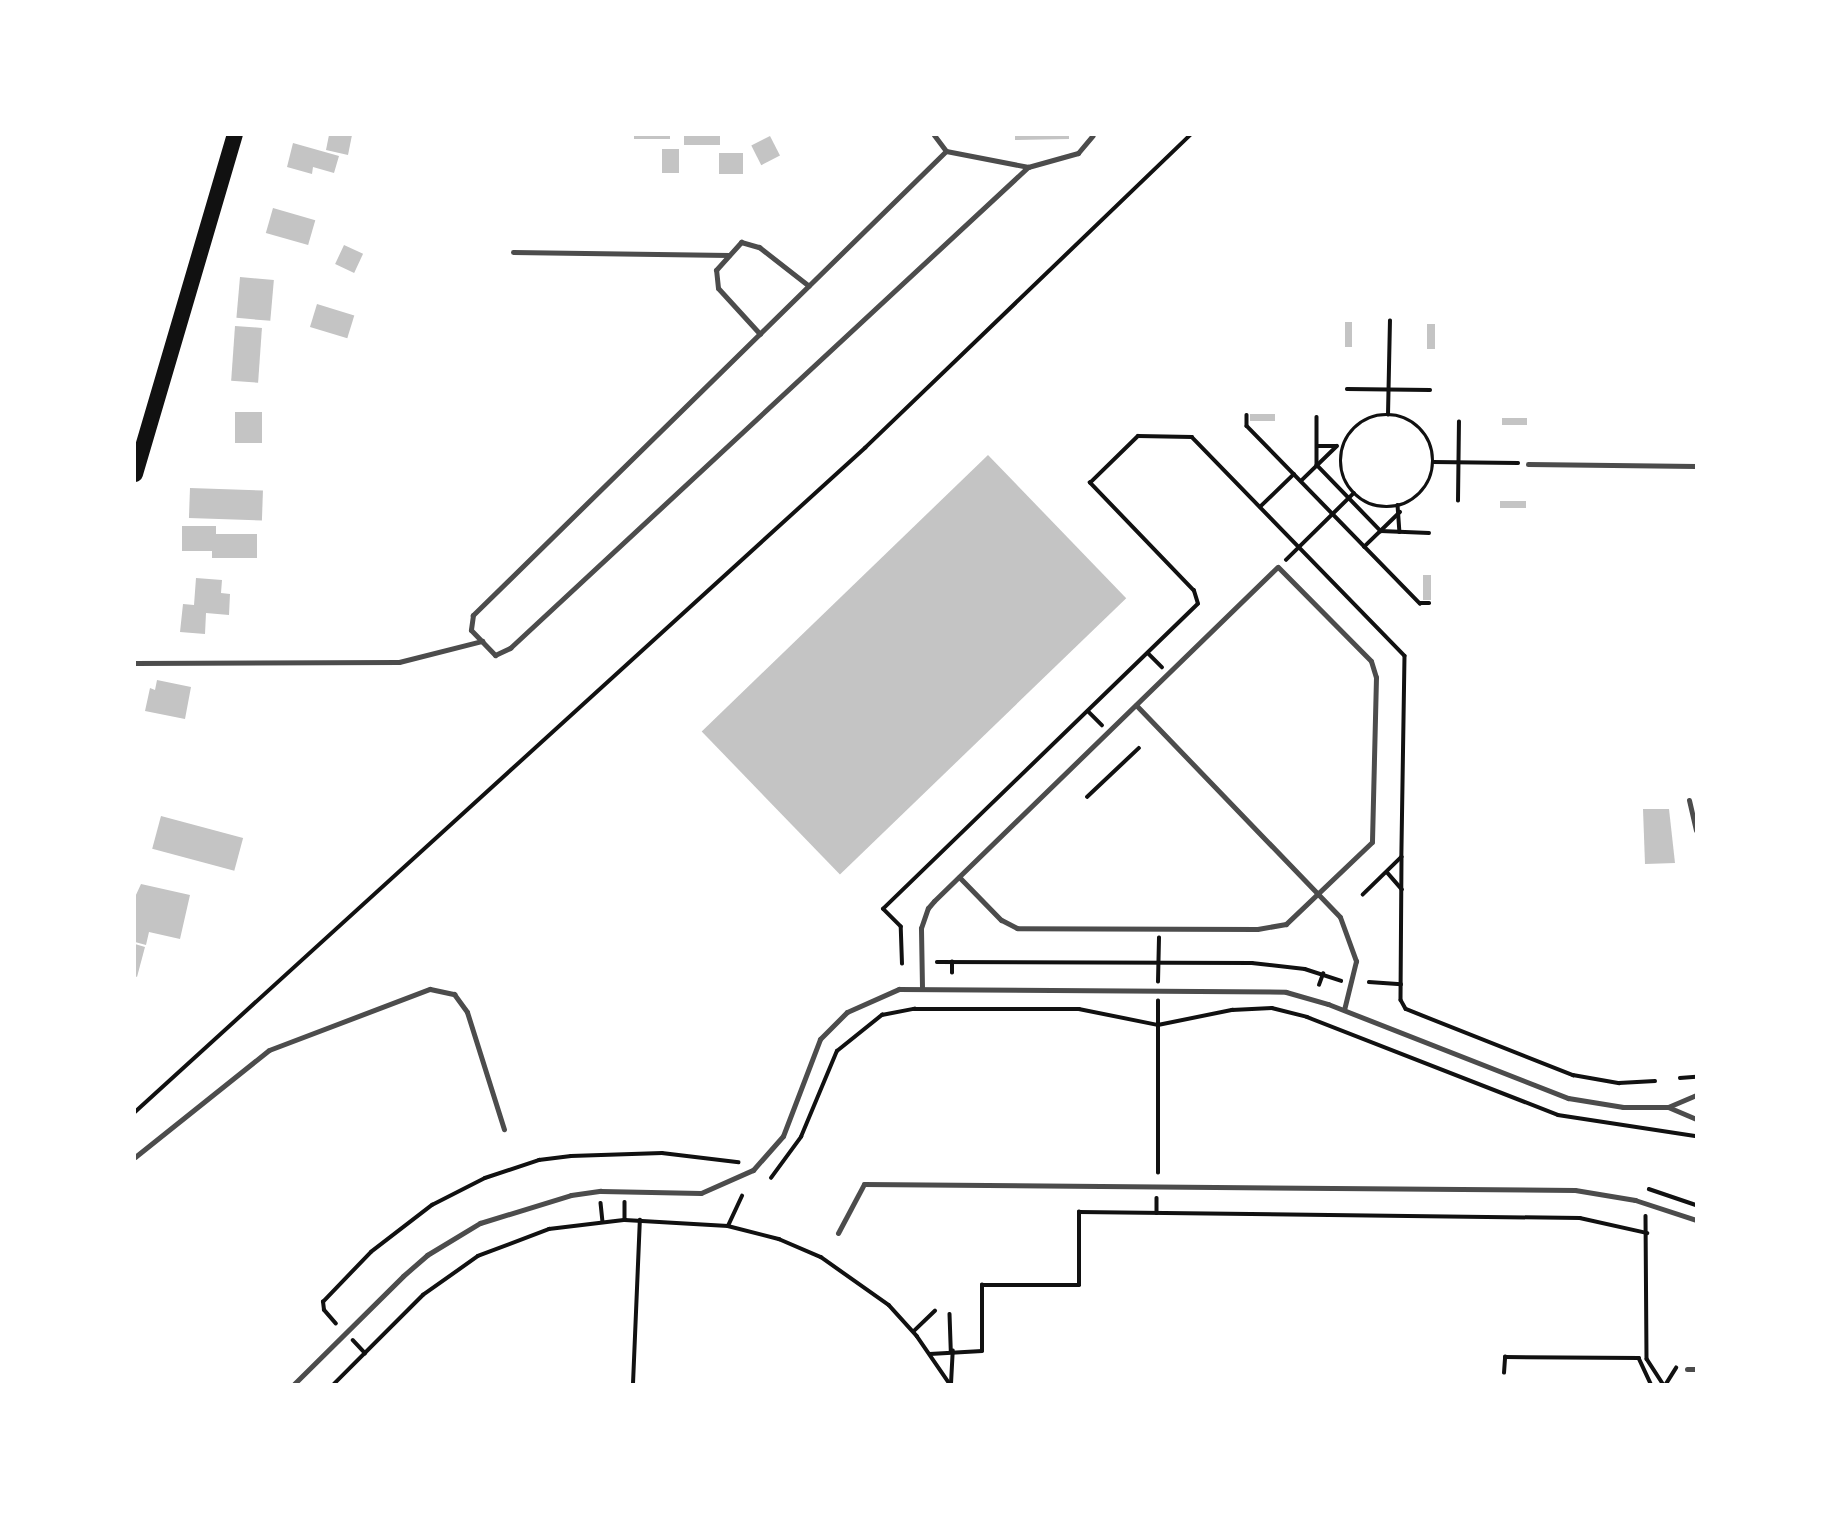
<!DOCTYPE html>
<html>
<head>
<meta charset="utf-8">
<style>
	body { margin:0 }
	#map { position:relative; width:1831px; height:1519px; overflow:hidden; background:#fff; font-family:"DejaVu Sans",sans-serif }
	div>[style] { position:absolute }
	[style*='--x'] { left:calc(var(--x)*1px); top:calc(var(--y)*1px); width:calc(var(--w)*1px); rotate:calc(var(--a)*1deg) }
	.building>* { inset:0; background:#c4c4c4; transform-origin:0 0 }
	.path>* { height:3.5px; margin:-1.75px; padding:0 1.75px; transform-origin:1.75px; border-radius:1.75px; background:#111 }
	.path>.ring { margin:-1.75px; padding:0; box-sizing:content-box; background:none; border:3.5px solid #111; border-radius:50% }
	.service>* { height:5px; margin:-2.5px; padding:0 2.5px; transform-origin:2.5px; border-radius:2.5px; background:#4c4c4c }
	.primary>* { height:16px; margin:-8px; padding:0 8px; transform-origin:8px; border-radius:8px; background:#111 }
	span { translate:-50% -50%; white-space:nowrap; text-align:center; line-height:1.15; -webkit-text-stroke:7px #fff; paint-order:stroke }
	.frame { position:absolute; inset:0; border:136px solid #fff; pointer-events:none }
</style>
</head>
<body>
<div id="map">
	<div class="building">
		<i style="clip-path:polygon(329px 135px,352px 135px,348px 155px,326px 150px)"></i>
		<i style="left:634px;top:135px;width:36px;height:4px"></i>
		<i style="left:684px;top:135px;width:36px;height:10px"></i>
		<i style="clip-path:polygon(1015px 135px,1069px 135px,1069px 139px,1015px 140px)"></i>
		<i style="left:770px;top:136px;width:22px;height:21px;rotate:63deg"></i>
		<i style="clip-path:polygon(293px 143px,339px 156px,334px 173px,313px 167px,312px 174px,287px 167px)"></i>
		<i style="left:662px;top:149px;width:17px;height:24px"></i>
		<i style="left:719px;top:153px;width:24px;height:21px"></i>
		<i style="left:273px;top:208px;width:44px;height:26px;rotate:16deg"></i>
		<i style="left:344px;top:245px;width:21px;height:21px;rotate:25deg"></i>
		<i style="left:240px;top:277px;width:34px;height:41px;rotate:5deg"></i>
		<i style="left:317px;top:304px;width:39px;height:24px;rotate:17deg"></i>
		<i style="left:1345px;top:322px;width:7px;height:25px"></i>
		<i style="left:1427px;top:324px;width:8px;height:25px"></i>
		<i style="left:235px;top:326px;width:27px;height:55px;rotate:4deg"></i>
		<i style="left:262px;top:412px;width:31px;height:27px;rotate:90deg"></i>
		<i style="left:1250px;top:414px;width:25px;height:7px"></i>
		<i style="left:1502px;top:418px;width:25px;height:7px"></i>
		<i style="left:988px;top:455px;width:199px;height:398px;rotate:46deg"></i>
		<i style="left:190px;top:488px;width:73px;height:30px;rotate:2deg"></i>
		<i style="left:1500px;top:501px;width:26px;height:7px"></i>
		<i style="clip-path:polygon(182px 526px,216px 526px,216px 534px,257px 534px,257px 558px,212px 558px,212px 551px,182px 551px)"></i>
		<i style="left:1423px;top:575px;width:8px;height:25px"></i>
		<i style="clip-path:polygon(196px 578px,222px 580px,221px 593px,230px 594px,229px 615px,206px 613px,205px 634px,180px 632px,183px 604px,194px 605px)"></i>
		<i style="clip-path:polygon(157px 680px,191px 687px,185px 719px,145px 711px,150px 688px,155px 690px)"></i>
		<i style="clip-path:polygon(1643px 809px,1669px 809px,1675px 863px,1645px 864px)"></i>
		<i style="left:161px;top:816px;width:85px;height:34px;rotate:15deg"></i>
		<i style="clip-path:polygon(141px 884px,190px 895px,180px 939px,149px 932px,146px 945px,135px 942px,135px 897px)"></i>
		<i style="clip-path:polygon(135px 944px,145px 947px,137px 977px,135px 976px)"></i>
	</div>
	<div class="path">
		<i style="--x:1347;--y:389;--w:83;--a:0.7"></i>
		<i style="--x:1247;--y:415;--w:11;--a:90"></i>
		<i style="--x:1247;--y:426;--w:248;--a:45.7"></i>
		<i style="--x:1420;--y:603;--w:9;--a:0"></i>
		<i style="--x:1388;--y:415;--w:94;--a:-88.8"></i>
		<i class="ring" style="left:1341px;top:415px;width:88.5px;height:88.5px"></i>
		<i style="--x:1317;--y:417;--w:48;--a:90"></i>
		<i style="--x:1317;--y:465;--w:92;--a:45.9"></i>
		<i style="--x:1381;--y:531;--w:48;--a:2.4"></i>
		<i style="--x:1317;--y:446;--w:19;--a:0"></i>
		<i style="--x:1433;--y:462;--w:85;--a:0.7"></i>
		<i style="--x:1301;--y:481;--w:50;--a:-44.2"></i>
		<i style="--x:1458;--y:501;--w:79;--a:-89.3"></i>
		<i style="--x:1398;--y:505;--w:27;--a:86"></i>
		<i style="--x:1260;--y:507;--w:47;--a:-44.1"></i>
		<i style="--x:1364;--y:547;--w:50;--a:-44.2"></i>
		<i style="--x:1286;--y:560;--w:95;--a:-44.6"></i>
		<i style="--x:1148;--y:653;--w:20;--a:45"></i>
		<i style="--x:1088;--y:711;--w:20;--a:45"></i>
		<i style="--x:1087;--y:797;--w:71;--a:-43.3"></i>
		<i style="--x:1402;--y:857;--w:143;--a:90.4"></i>
		<i style="--x:1401;--y:1000;--w:10;--a:61"></i>
		<i style="--x:1406;--y:1009;--w:180;--a:21.6"></i>
		<i style="--x:1573;--y:1075;--w:47;--a:9.9"></i>
		<i style="--x:1619;--y:1083;--w:36;--a:-3"></i>
		<i style="--x:1387;--y:872;--w:23;--a:49"></i>
		<i style="--x:937;--y:962;--w:315;--a:0.2"></i>
		<i style="--x:1252;--y:963;--w:53;--a:6.5"></i>
		<i style="--x:1305;--y:969;--w:38;--a:18"></i>
		<i style="--x:902;--y:964;--w:37;--a:-92"></i>
		<i style="--x:901;--y:927;--w:25;--a:-135"></i>
		<i style="--x:883;--y:909;--w:438;--a:-44.1"></i>
		<i style="--x:1198;--y:604;--w:14;--a:-107"></i>
		<i style="--x:1194;--y:591;--w:150;--a:-133.9"></i>
		<i style="--x:1090;--y:483;--w:67;--a:-44.4"></i>
		<i style="--x:1138;--y:436;--w:54;--a:1.1"></i>
		<i style="--x:1192;--y:437;--w:305;--a:45.8"></i>
		<i style="--x:1405;--y:656;--w:201;--a:90.9"></i>
		<i style="--x:1402;--y:857;--w:54;--a:135.7"></i>
		<i style="--x:952;--y:973;--w:11;--a:-90"></i>
		<i style="--x:1158;--y:982;--w:44;--a:-88.7"></i>
		<i style="--x:1369;--y:982;--w:32;--a:4"></i>
		<i style="--x:1319;--y:985;--w:12;--a:-70"></i>
		<i style="--x:1680;--y:1078;--w:16;--a:-4"></i>
		<i style="--x:135;--y:1112;--w:987;--a:-42.29"></i>
		<i style="--x:865;--y:448;--w:451;--a:-43.9"></i>
		<i style="--x:1158;--y:1173;--w:172;--a:-90"></i>
		<i style="--x:771;--y:1178;--w:51;--a:-53.8"></i>
		<i style="--x:801;--y:1137;--w:93;--a:-67.3"></i>
		<i style="--x:837;--y:1051;--w:58;--a:-38.7"></i>
		<i style="--x:882;--y:1015;--w:33;--a:-11"></i>
		<i style="--x:914;--y:1009;--w:165;--a:0"></i>
		<i style="--x:1079;--y:1009;--w:81;--a:11.4"></i>
		<i style="--x:1158;--y:1025;--w:76;--a:-11.5"></i>
		<i style="--x:1232;--y:1010;--w:40;--a:-2.9"></i>
		<i style="--x:1272;--y:1008;--w:36;--a:14"></i>
		<i style="--x:1307;--y:1017;--w:269;--a:21.3"></i>
		<i style="--x:1558;--y:1115;--w:140;--a:8.7"></i>
		<i style="--x:1649;--y:1189;--w:50;--a:18.8"></i>
		<i style="--x:1157;--y:1198;--w:15;--a:90"></i>
		<i style="--x:625;--y:1202;--w:18;--a:90"></i>
		<i style="--x:601;--y:1203;--w:18;--a:84"></i>
		<i style="--x:1646;--y:1216;--w:143;--a:89.6"></i>
		<i style="--x:1647;--y:1359;--w:30;--a:57"></i>
		<i style="--x:728;--y:1226;--w:33;--a:-65"></i>
		<i style="--x:950;--y:1314;--w:37;--a:88"></i>
		<i style="--x:336;--y:1324;--w:18;--a:-131"></i>
		<i style="--x:324;--y:1310;--w:8;--a:-97"></i>
		<i style="--x:323;--y:1302;--w:69;--a:-46.2"></i>
		<i style="--x:371;--y:1252;--w:77;--a:-37.6"></i>
		<i style="--x:432;--y:1205;--w:59;--a:-27"></i>
		<i style="--x:485;--y:1178;--w:57;--a:-18.4"></i>
		<i style="--x:539;--y:1160;--w:32;--a:-7"></i>
		<i style="--x:571;--y:1156;--w:91;--a:-1.9"></i>
		<i style="--x:662;--y:1153;--w:77;--a:6.8"></i>
		<i style="--x:914;--y:1331;--w:29;--a:-44"></i>
		<i style="--x:353;--y:1340;--w:18;--a:47"></i>
		<i style="--x:930;--y:1354;--w:52;--a:-3.3"></i>
		<i style="--x:982;--y:1351;--w:66;--a:-90"></i>
		<i style="--x:982;--y:1285;--w:97;--a:0"></i>
		<i style="--x:1079;--y:1285;--w:73;--a:-90"></i>
		<i style="--x:1079;--y:1212;--w:501;--a:0.69"></i>
		<i style="--x:1580;--y:1218;--w:69;--a:12.6"></i>
		<i style="--x:1504;--y:1373;--w:16;--a:-86"></i>
		<i style="--x:1505;--y:1357;--w:134;--a:0.4"></i>
		<i style="--x:1639;--y:1358;--w:29;--a:65"></i>
		<i style="--x:334;--y:1384;--w:126;--a:-45"></i>
		<i style="--x:423;--y:1295;--w:67;--a:-35.3"></i>
		<i style="--x:478;--y:1256;--w:76;--a:-20.8"></i>
		<i style="--x:549;--y:1229;--w:77;--a:-6.8"></i>
		<i style="--x:625;--y:1220;--w:103;--a:3.3"></i>
		<i style="--x:728;--y:1226;--w:53;--a:14.3"></i>
		<i style="--x:779;--y:1239;--w:46;--a:23.2"></i>
		<i style="--x:821;--y:1257;--w:83;--a:35.2"></i>
		<i style="--x:889;--y:1305;--w:42;--a:47.9"></i>
		<i style="--x:917;--y:1336;--w:58;--a:55.5"></i>
		<i style="--x:633;--y:1384;--w:164;--a:-87.6"></i>
		<i style="--x:951;--y:1384;--w:33;--a:-87"></i>
		<i style="--x:1666;--y:1384;--w:19;--a:-58"></i>
	</div>
	<div class="service">
		<i style="--x:934;--y:135;--w:20;--a:53"></i>
		<i style="--x:946;--y:151;--w:84;--a:11"></i>
		<i style="--x:1028;--y:167;--w:52;--a:-15.6"></i>
		<i style="--x:1078;--y:153;--w:23;--a:-50"></i>
		<i style="--x:946;--y:151;--w:663;--a:135.55"></i>
		<i style="--x:473;--y:615;--w:15;--a:98"></i>
		<i style="--x:471;--y:630;--w:35;--a:46"></i>
		<i style="--x:495;--y:655;--w:17;--a:-25"></i>
		<i style="--x:510;--y:648;--w:707;--a:-42.88"></i>
		<i style="--x:513;--y:252;--w:216;--a:0.8"></i>
		<i style="--x:760;--y:334;--w:62;--a:-132.4"></i>
		<i style="--x:718;--y:288;--w:18;--a:-96"></i>
		<i style="--x:716;--y:270;--w:38;--a:-48"></i>
		<i style="--x:741;--y:242;--w:19;--a:16"></i>
		<i style="--x:759;--y:247;--w:63;--a:38"></i>
		<i style="--x:1528;--y:464;--w:168;--a:0.7"></i>
		<i style="--x:135;--y:663;--w:264;--a:-0.2"></i>
		<i style="--x:399;--y:662;--w:86;--a:-14.2"></i>
		<i style="--x:1136;--y:705;--w:294;--a:46.1"></i>
		<i style="--x:1340;--y:917;--w:47;--a:70"></i>
		<i style="--x:1356;--y:961;--w:50;--a:103.8"></i>
		<i style="--x:1689;--y:800;--w:31;--a:77"></i>
		<i style="--x:922;--y:987;--w:59;--a:-91"></i>
		<i style="--x:921;--y:928;--w:21;--a:-71"></i>
		<i style="--x:928;--y:908;--w:9;--a:-49"></i>
		<i style="--x:934;--y:901;--w:479;--a:-44.2"></i>
		<i style="--x:1278;--y:567;--w:132;--a:45.3"></i>
		<i style="--x:1371;--y:661;--w:17;--a:73"></i>
		<i style="--x:1376;--y:677;--w:165;--a:91.4"></i>
		<i style="--x:1372;--y:842;--w:119;--a:136.4"></i>
		<i style="--x:1286;--y:924;--w:29;--a:170"></i>
		<i style="--x:1257;--y:929;--w:240;--a:-179.8"></i>
		<i style="--x:1017;--y:928;--w:18;--a:-153"></i>
		<i style="--x:1001;--y:920;--w:60;--a:-134.3"></i>
		<i style="--x:1668;--y:1107;--w:30;--a:-23"></i>
		<i style="--x:135;--y:1157;--w:171;--a:-38.6"></i>
		<i style="--x:269;--y:1050;--w:172;--a:-20.8"></i>
		<i style="--x:430;--y:989;--w:25;--a:12"></i>
		<i style="--x:454;--y:994;--w:22;--a:54"></i>
		<i style="--x:467;--y:1012;--w:123;--a:72.5"></i>
		<i style="--x:838;--y:1233;--w:55;--a:-62"></i>
		<i style="--x:864;--y:1184;--w:711;--a:0.48"></i>
		<i style="--x:1575;--y:1190;--w:61;--a:9.5"></i>
		<i style="--x:1635;--y:1200;--w:64;--a:18.2"></i>
		<i style="--x:1687;--y:1369;--w:9;--a:0"></i>
		<i style="--x:294;--y:1384;--w:153;--a:-44.7"></i>
		<i style="--x:403;--y:1276;--w:32;--a:-41"></i>
		<i style="--x:427;--y:1255;--w:62;--a:-31.1"></i>
		<i style="--x:480;--y:1223;--w:95;--a:-17.1"></i>
		<i style="--x:571;--y:1195;--w:30;--a:-8"></i>
		<i style="--x:601;--y:1191;--w:100;--a:1.1"></i>
		<i style="--x:701;--y:1193;--w:57;--a:-23.9"></i>
		<i style="--x:753;--y:1170;--w:45;--a:-48.6"></i>
		<i style="--x:783;--y:1136;--w:104;--a:-69.1"></i>
		<i style="--x:820;--y:1039;--w:38;--a:-45"></i>
		<i style="--x:847;--y:1012;--w:57;--a:-23.9"></i>
		<i style="--x:899;--y:989;--w:387;--a:0.4"></i>
		<i style="--x:1286;--y:992;--w:44;--a:15.9"></i>
		<i style="--x:1328;--y:1004;--w:258;--a:21.4"></i>
		<i style="--x:1568;--y:1098;--w:56;--a:9.3"></i>
		<i style="--x:1623;--y:1107;--w:45;--a:0"></i>
		<i style="--x:1668;--y:1107;--w:30;--a:23"></i>
	</div>
	<div class="primary">
		<i style="--x:135;--y:474;--w:353;--a:-73.6"></i>
	</div>
	<div class="frame"></div>
</div>
</body>
</html>
